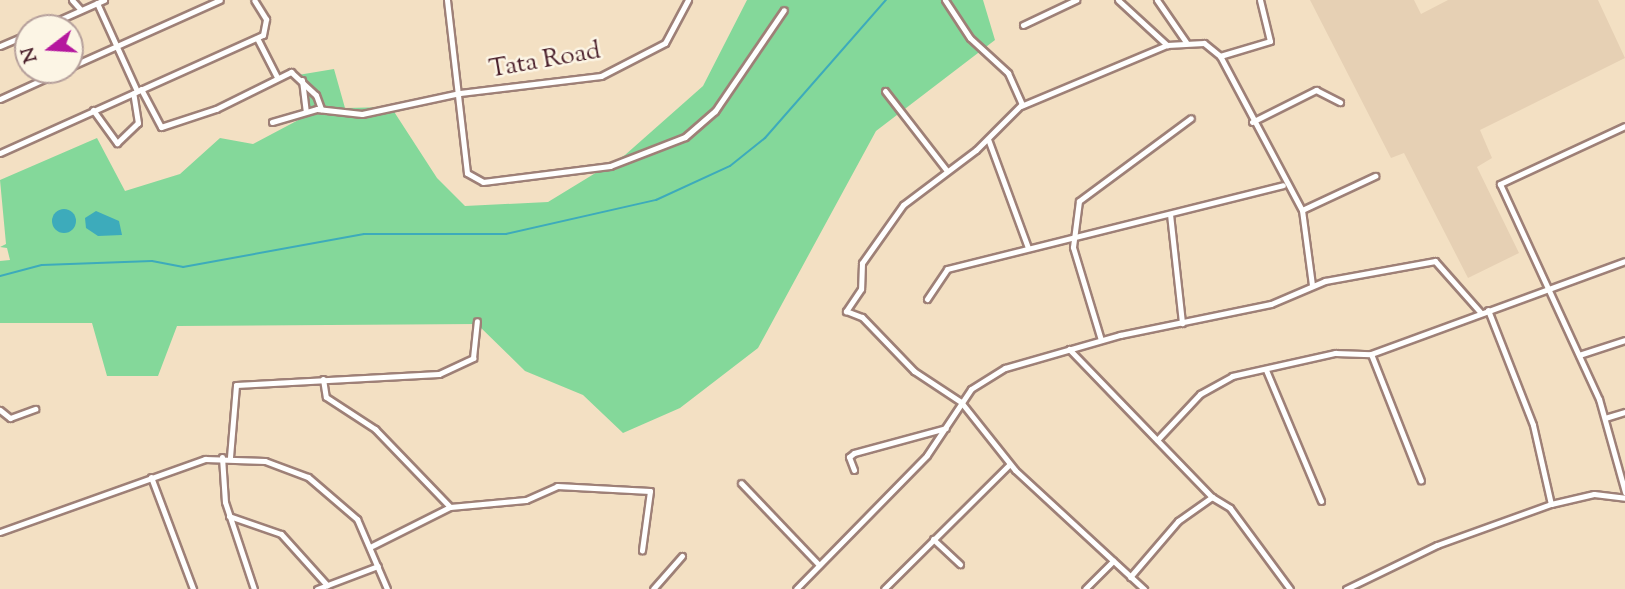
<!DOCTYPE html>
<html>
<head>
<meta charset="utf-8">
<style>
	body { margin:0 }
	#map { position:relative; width:1625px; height:589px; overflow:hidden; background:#f3e0c3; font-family:"Sorts Mill Goudy",serif }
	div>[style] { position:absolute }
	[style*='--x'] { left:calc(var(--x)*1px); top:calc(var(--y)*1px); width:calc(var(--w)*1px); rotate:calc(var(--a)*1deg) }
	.built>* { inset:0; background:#e6d0b4 }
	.green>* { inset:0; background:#84d89a }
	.water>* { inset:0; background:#3dabbb }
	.round { border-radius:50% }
	.stream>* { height:2px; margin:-1px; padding:0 1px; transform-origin:1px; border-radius:1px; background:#3dabbb }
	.roads { filter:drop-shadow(2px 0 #9e8077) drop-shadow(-2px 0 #9e8077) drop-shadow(0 2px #9e8077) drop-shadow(0 -2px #9e8077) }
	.street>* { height:5px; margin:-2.5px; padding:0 2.5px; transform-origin:2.5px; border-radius:2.5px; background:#fff }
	span { translate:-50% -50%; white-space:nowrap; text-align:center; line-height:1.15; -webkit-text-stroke:5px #fcf5e5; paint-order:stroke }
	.street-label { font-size:26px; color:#4a1f2b }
	.north { position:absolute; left:14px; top:14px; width:70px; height:70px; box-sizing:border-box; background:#fcf5e5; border:2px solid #b59f9b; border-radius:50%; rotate:253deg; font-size:19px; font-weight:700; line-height:28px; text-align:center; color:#4a1f2b }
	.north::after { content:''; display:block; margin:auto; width:24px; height:32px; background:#b5179e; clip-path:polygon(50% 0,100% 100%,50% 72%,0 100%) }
</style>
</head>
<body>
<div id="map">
	<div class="built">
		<i style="clip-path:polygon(1310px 0,1414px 0,1421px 14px,1448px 0,1598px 0,1625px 58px,1480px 130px,1492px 158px,1477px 167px,1519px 253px,1468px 278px,1404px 153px,1391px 158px)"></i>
	</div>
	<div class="green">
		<i style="clip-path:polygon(747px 0,983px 0,995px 40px,876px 131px,758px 348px,680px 408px,623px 433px,583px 395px,525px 371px,477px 324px,177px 326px,158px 376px,107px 376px,92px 323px,0 323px,0 261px,10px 260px,7px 248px,0 247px,6px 244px,0 180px,97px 138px,125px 191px,180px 174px,220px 138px,253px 144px,304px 117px,298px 75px,334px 69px,345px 108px,391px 107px,437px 178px,465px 206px,548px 202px,625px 155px,703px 86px)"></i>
	</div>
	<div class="water">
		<i class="round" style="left:52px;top:209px;width:24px;height:24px"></i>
		<i style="clip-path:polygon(96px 211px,119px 221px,122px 235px,98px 236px,86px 228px,85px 218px)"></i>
	</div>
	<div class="stream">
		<i style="--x:0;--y:276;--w:43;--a:-14.7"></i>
		<i style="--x:42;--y:265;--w:110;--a:-2.1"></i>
		<i style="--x:152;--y:261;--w:32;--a:11"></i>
		<i style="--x:183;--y:267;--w:184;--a:-10.3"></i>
		<i style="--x:364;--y:234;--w:142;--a:0"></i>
		<i style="--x:506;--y:234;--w:154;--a:-12.8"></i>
		<i style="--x:656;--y:200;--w:81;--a:-24.7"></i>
		<i style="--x:730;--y:166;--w:45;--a:-38.7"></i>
		<i style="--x:765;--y:138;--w:184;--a:-48.8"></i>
	</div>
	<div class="roads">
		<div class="street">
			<i style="--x:72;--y:0;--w:13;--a:48"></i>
			<i style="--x:447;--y:0;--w:174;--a:83.4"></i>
			<i style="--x:467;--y:173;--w:18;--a:29"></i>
			<i style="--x:483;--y:182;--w:128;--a:-7.2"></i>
			<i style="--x:610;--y:166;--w:80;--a:-21.1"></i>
			<i style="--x:685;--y:137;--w:40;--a:-41"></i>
			<i style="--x:715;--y:111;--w:122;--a:-55.7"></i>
			<i style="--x:945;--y:0;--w:45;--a:56.7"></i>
			<i style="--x:970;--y:38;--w:52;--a:42.6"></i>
			<i style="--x:1008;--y:73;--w:34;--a:66"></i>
			<i style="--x:1022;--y:104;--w:65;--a:135"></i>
			<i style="--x:976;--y:150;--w:91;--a:143"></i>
			<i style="--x:903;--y:205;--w:71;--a:125.3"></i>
			<i style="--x:862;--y:263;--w:26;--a:92"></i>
			<i style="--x:861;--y:289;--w:27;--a:124"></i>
			<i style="--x:846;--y:311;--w:17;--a:21"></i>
			<i style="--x:862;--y:317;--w:75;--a:46.1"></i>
			<i style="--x:914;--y:371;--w:56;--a:33.4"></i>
			<i style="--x:961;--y:402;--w:87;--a:51.5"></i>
			<i style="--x:1015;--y:470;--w:176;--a:42.7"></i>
			<i style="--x:1118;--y:0;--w:67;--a:42.6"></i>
			<i style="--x:1157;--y:0;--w:51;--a:55.4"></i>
			<i style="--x:97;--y:3;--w:97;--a:65.6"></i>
			<i style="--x:1023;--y:25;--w:59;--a:-25.3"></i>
			<i style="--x:41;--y:28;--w:69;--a:-24"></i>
			<i style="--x:257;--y:38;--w:44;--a:62.9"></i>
			<i style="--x:0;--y:46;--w:30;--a:-23"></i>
			<i style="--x:1220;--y:56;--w:52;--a:-16.7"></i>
			<i style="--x:1270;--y:41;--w:42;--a:-103.7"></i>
			<i style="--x:70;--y:67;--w:164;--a:-24.1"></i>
			<i style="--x:302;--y:80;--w:31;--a:83"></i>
			<i style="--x:141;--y:89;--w:43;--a:62.2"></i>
			<i style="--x:161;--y:127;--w:58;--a:-18.1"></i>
			<i style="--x:216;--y:109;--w:84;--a:-26.3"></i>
			<i style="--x:291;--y:72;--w:34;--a:43"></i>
			<i style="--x:316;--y:95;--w:15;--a:70"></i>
			<i style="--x:885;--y:91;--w:101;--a:52.2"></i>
			<i style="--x:0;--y:99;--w:70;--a:-24.4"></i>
			<i style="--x:1021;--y:106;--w:158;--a:-22.7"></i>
			<i style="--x:1167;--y:45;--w:37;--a:-3"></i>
			<i style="--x:1204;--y:43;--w:21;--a:39"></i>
			<i style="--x:1220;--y:56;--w:174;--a:62"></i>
			<i style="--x:1302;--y:210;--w:76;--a:82.4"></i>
			<i style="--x:93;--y:110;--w:41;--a:54"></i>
			<i style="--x:117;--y:143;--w:29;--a:-44"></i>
			<i style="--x:138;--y:123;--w:30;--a:-99"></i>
			<i style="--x:272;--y:122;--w:47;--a:-16.1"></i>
			<i style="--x:317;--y:109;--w:45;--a:6.3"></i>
			<i style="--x:362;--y:114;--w:100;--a:-12.1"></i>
			<i style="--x:460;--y:93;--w:142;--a:-6.9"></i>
			<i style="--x:601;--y:76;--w:72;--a:-27.3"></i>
			<i style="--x:665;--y:43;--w:49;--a:-61.9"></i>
			<i style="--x:1252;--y:122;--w:72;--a:-26.6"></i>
			<i style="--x:1316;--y:90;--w:27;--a:27"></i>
			<i style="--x:1625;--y:126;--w:138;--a:155.1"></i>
			<i style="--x:1500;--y:184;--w:237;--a:65.3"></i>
			<i style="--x:1599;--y:399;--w:97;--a:74.4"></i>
			<i style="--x:988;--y:139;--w:116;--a:69.8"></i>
			<i style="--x:0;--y:153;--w:288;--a:-24.2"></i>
			<i style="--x:263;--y:35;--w:16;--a:-79"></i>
			<i style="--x:266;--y:19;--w:22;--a:-122"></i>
			<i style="--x:1302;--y:210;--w:81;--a:-25"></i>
			<i style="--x:1170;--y:214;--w:110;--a:83.7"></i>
			<i style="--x:927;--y:299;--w:36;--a:-56"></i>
			<i style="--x:947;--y:269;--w:346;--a:-14"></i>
			<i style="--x:1488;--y:310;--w:123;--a:68.6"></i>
			<i style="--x:1533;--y:425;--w:81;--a:77.2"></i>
			<i style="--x:1101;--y:340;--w:97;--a:-106.8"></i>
			<i style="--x:1073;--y:247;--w:46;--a:-82.6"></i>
			<i style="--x:1079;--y:201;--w:139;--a:-36.5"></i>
			<i style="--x:1069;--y:349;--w:206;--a:46"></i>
			<i style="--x:1212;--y:497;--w:21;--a:31"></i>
			<i style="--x:1230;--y:508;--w:101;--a:53.5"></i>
			<i style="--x:1371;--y:354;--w:136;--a:68.5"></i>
			<i style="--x:1579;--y:355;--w:48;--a:-18.1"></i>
			<i style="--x:1266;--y:370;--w:142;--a:67.2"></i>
			<i style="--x:323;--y:379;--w:18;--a:81"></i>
			<i style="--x:326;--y:397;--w:59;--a:33.1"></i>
			<i style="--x:375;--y:429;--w:108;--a:46.1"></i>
			<i style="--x:0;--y:410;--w:13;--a:39"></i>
			<i style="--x:10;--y:418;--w:27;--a:-20"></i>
			<i style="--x:1605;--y:418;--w:21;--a:-17"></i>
			<i style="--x:1157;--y:440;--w:63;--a:-46.9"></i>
			<i style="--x:1200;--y:394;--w:37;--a:-29"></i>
			<i style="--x:1232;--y:376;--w:106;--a:-12.6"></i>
			<i style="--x:1335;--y:353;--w:36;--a:2"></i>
			<i style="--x:1371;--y:354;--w:270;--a:-20.1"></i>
			<i style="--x:222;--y:457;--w:45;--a:86.2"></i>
			<i style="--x:225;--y:502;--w:92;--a:71.6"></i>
			<i style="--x:230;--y:457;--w:72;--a:-85.2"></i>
			<i style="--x:236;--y:385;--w:203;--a:-3.1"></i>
			<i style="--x:439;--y:374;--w:38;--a:-25"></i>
			<i style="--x:473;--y:358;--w:37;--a:-84"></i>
			<i style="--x:854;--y:470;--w:14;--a:-111"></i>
			<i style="--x:849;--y:457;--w:6;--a:-39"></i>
			<i style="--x:854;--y:453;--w:95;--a:-15.2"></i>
			<i style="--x:151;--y:477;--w:120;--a:69.4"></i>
			<i style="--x:741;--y:483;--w:113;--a:46.4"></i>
			<i style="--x:229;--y:516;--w:55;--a:19.1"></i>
			<i style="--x:281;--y:534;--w:69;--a:48"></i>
			<i style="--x:0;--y:532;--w:218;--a:-19.6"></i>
			<i style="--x:205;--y:459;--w:60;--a:1.9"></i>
			<i style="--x:265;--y:461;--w:46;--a:20.4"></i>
			<i style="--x:308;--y:477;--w:65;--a:40.6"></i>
			<i style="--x:357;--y:519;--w:76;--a:66.8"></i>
			<i style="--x:933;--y:539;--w:37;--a:43"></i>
			<i style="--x:372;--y:546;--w:87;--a:-26.6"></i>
			<i style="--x:450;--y:507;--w:76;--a:-5.3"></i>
			<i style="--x:526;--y:500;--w:34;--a:-24"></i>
			<i style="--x:557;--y:486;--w:93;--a:3.1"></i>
			<i style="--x:650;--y:491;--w:60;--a:97.7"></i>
			<i style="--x:1130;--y:577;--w:74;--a:-49.4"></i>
			<i style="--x:1178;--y:521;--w:42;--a:-35.2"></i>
			<i style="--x:317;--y:589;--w:65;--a:-20.7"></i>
			<i style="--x:653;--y:589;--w:44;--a:-48.7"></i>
			<i style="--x:796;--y:589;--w:187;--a:-45.6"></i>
			<i style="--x:927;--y:455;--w:79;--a:-56.3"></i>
			<i style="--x:971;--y:389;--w:40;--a:-32"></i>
			<i style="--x:1005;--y:368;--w:120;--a:-16"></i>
			<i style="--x:1120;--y:335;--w:154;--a:-11.6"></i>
			<i style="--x:1271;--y:304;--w:59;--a:-23.1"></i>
			<i style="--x:1325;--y:281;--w:112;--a:-10.3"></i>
			<i style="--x:1435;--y:261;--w:69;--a:48.5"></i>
			<i style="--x:884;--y:589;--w:177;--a:-44.8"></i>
			<i style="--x:1085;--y:589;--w:40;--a:-45"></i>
			<i style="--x:1346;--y:589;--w:101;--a:-25.8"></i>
			<i style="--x:1437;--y:545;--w:121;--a:-19.8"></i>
			<i style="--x:1551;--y:504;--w:44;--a:-13.1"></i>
			<i style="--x:1594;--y:494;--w:31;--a:7"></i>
		</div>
	</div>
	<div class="street-label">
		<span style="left:545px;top:61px;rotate:-10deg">Tata Road</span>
	</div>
	<div class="north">N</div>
</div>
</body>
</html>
